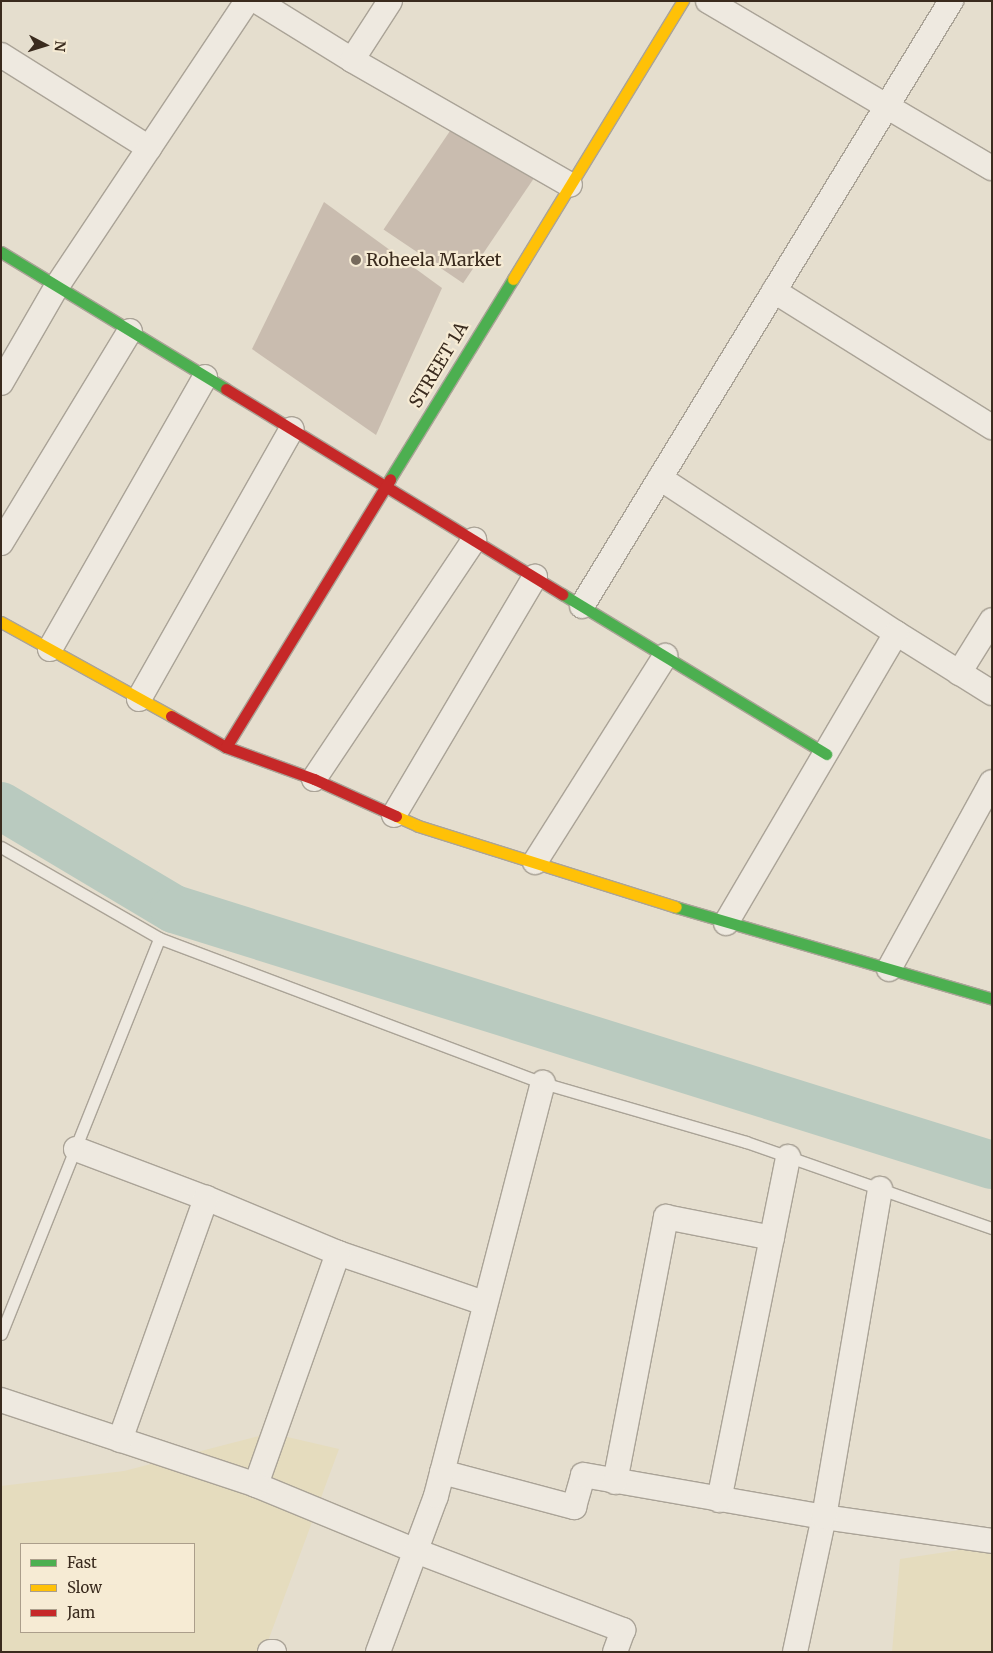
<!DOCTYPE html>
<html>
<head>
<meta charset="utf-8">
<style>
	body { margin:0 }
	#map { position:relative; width:993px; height:1653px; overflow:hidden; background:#e5dece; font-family:Merriweather,serif }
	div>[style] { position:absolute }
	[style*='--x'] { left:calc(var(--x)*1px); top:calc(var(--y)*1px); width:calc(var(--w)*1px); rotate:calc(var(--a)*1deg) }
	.farmland>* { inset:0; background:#e5dcbe }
	.river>* { height:48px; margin:-24px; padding:0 24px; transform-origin:24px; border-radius:24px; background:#b9cabf }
	.building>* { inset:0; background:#c9bcaf; transform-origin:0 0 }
	.roads { filter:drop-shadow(1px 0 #aaa397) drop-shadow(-1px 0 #aaa397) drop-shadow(0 1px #aaa397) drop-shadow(0 -1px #aaa397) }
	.lane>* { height:11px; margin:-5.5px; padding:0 5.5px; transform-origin:5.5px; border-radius:5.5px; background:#eee9e0 }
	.street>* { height:24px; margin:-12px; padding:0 12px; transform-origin:12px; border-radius:12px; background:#eee9e0 }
	.fast>* { height:11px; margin:-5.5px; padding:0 5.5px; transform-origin:5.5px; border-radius:5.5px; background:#4caf50 }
	.slow>* { height:11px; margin:-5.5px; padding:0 5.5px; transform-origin:5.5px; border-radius:5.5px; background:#ffc107 }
	.jam>* { height:11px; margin:-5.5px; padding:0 5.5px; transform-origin:5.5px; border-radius:5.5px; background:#c62828 }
	.dots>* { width:14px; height:14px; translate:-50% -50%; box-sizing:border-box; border:2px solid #f6ebd4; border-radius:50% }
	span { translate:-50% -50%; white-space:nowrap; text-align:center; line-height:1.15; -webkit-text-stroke:4.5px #f6ebd4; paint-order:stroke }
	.poi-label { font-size:18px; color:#3a2b1e }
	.left { translate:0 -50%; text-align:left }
	.street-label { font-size:18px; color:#3a2b1e }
	.frame { position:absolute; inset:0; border:2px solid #3a2b1e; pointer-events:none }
	.legend { position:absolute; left:20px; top:1543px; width:175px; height:90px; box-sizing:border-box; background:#f6ebd4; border:1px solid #ab9e8b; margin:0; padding:6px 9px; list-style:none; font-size:15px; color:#3a2b1e }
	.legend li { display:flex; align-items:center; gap:10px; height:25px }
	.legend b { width:25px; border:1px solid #ab9e8b }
	.north { position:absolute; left:20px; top:20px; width:50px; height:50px; -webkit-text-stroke:4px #f6ebd4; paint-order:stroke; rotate:95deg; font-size:14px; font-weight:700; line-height:20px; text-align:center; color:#3a2b1e }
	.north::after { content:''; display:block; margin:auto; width:18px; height:22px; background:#3a2b1e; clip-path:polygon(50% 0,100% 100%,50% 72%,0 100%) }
</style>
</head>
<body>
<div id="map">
	<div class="farmland">
		<i style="clip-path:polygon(evenodd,270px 1433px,339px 1449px,264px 1652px,1px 1652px,1px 1486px,124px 1471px,270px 1433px,21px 1544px,194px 1544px,194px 1632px,21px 1632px,21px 1544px)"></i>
		<i style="clip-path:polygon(992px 1545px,992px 1652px,892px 1652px,900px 1559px)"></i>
	</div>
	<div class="river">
		<i style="--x:1;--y:806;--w:201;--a:30.8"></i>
		<i style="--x:174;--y:909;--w:857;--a:17.38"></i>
	</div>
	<div class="building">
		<i style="left:454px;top:125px;width:96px;height:126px;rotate:34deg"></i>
		<i style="clip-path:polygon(324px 202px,442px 288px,376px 435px,252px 349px)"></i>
	</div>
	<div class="roads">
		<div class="lane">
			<i style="--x:1;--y:847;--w:182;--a:29.9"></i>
			<i style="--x:159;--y:938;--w:410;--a:20.7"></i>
			<i style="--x:543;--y:1083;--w:211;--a:16.2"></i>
			<i style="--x:746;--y:1142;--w:261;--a:19.3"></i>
			<i style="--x:1;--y:1334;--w:426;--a:-68.2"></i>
		</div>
		<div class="street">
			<i style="--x:257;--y:1;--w:112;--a:31.8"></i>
			<i style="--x:352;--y:60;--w:251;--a:29.8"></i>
			<i style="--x:708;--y:1;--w:329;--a:30.5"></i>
			<i style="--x:1;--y:55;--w:175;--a:32.1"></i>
			<i style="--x:352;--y:60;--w:70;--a:-57.2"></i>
			<i style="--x:774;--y:291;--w:257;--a:32"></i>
			<i style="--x:1;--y:383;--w:112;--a:-60"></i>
			<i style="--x:57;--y:286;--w:343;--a:-56.3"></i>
			<i style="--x:660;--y:478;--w:282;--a:33.3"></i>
			<i style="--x:896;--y:633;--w:113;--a:32"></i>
			<i style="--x:1;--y:543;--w:248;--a:-58.7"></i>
			<i style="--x:582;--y:606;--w:709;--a:-58.62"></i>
			<i style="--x:50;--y:649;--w:313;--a:-60.3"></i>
			<i style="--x:959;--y:673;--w:62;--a:-58.1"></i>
			<i style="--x:139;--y:699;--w:310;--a:-60.5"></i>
			<i style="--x:314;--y:779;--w:288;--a:-56.2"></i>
			<i style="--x:394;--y:815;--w:277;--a:-59.4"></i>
			<i style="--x:535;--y:862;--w:244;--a:-57.7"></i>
			<i style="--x:726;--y:923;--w:336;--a:-59.6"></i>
			<i style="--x:889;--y:969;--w:213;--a:-61.2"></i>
			<i style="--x:76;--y:1149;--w:139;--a:20.7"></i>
			<i style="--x:206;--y:1198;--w:143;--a:22.6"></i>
			<i style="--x:338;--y:1253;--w:154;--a:18.9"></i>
			<i style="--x:338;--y:1253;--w:246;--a:109.5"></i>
			<i style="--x:256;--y:1485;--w:173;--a:22.4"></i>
			<i style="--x:416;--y:1551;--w:222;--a:20.9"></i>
			<i style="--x:623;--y:1630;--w:23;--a:110"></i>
			<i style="--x:1;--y:1400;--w:269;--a:18.4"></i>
			<i style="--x:120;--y:1440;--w:257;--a:-70.4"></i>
			<i style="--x:442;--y:1472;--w:137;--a:14.9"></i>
			<i style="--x:574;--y:1507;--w:33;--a:-74"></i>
			<i style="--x:583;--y:1475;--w:245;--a:9.9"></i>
			<i style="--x:824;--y:1517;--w:170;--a:8.1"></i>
			<i style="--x:615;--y:1482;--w:270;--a:-79.1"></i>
			<i style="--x:666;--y:1217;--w:108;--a:11.2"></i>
			<i style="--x:719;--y:1500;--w:350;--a:-78.6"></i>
			<i style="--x:270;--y:1652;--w:4;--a:0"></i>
			<i style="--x:378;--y:1652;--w:166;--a:-69.6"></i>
			<i style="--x:436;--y:1496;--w:427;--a:-75.5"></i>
			<i style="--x:795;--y:1652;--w:138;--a:-77.9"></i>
			<i style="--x:824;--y:1517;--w:333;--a:-80.3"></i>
		</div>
		<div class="fast">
			<i style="--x:1;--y:252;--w:263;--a:31.3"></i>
			<i style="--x:390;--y:479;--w:235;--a:-58.4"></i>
			<i style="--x:562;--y:594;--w:309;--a:31.2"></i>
			<i style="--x:676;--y:907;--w:329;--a:16.2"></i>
		</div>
		<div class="slow">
			<i style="--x:513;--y:279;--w:326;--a:-58.6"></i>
			<i style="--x:1;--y:622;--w:194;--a:28.9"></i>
			<i style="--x:396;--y:816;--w:24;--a:24"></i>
			<i style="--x:418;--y:826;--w:270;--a:17.4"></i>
		</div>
		<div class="jam">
			<i style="--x:226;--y:389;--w:394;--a:31.4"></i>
			<i style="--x:171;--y:716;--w:63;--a:29.4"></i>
			<i style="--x:226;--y:747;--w:94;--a:20"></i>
			<i style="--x:314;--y:779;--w:90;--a:24.3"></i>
			<i style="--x:226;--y:747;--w:314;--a:-58.5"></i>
		</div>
	</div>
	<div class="dots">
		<i style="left:356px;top:260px;background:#766a5c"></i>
	</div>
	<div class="poi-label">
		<span class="left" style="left:366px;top:260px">Roheela Market</span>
	</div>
	<div class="street-label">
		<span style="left:439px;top:365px;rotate:-59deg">STREET 1A</span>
	</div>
	<div class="frame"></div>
	<ul class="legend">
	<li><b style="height:6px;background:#4caf50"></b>Fast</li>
	<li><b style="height:6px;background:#ffc107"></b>Slow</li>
	<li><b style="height:6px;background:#c62828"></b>Jam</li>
	</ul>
	<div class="north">N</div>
</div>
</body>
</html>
